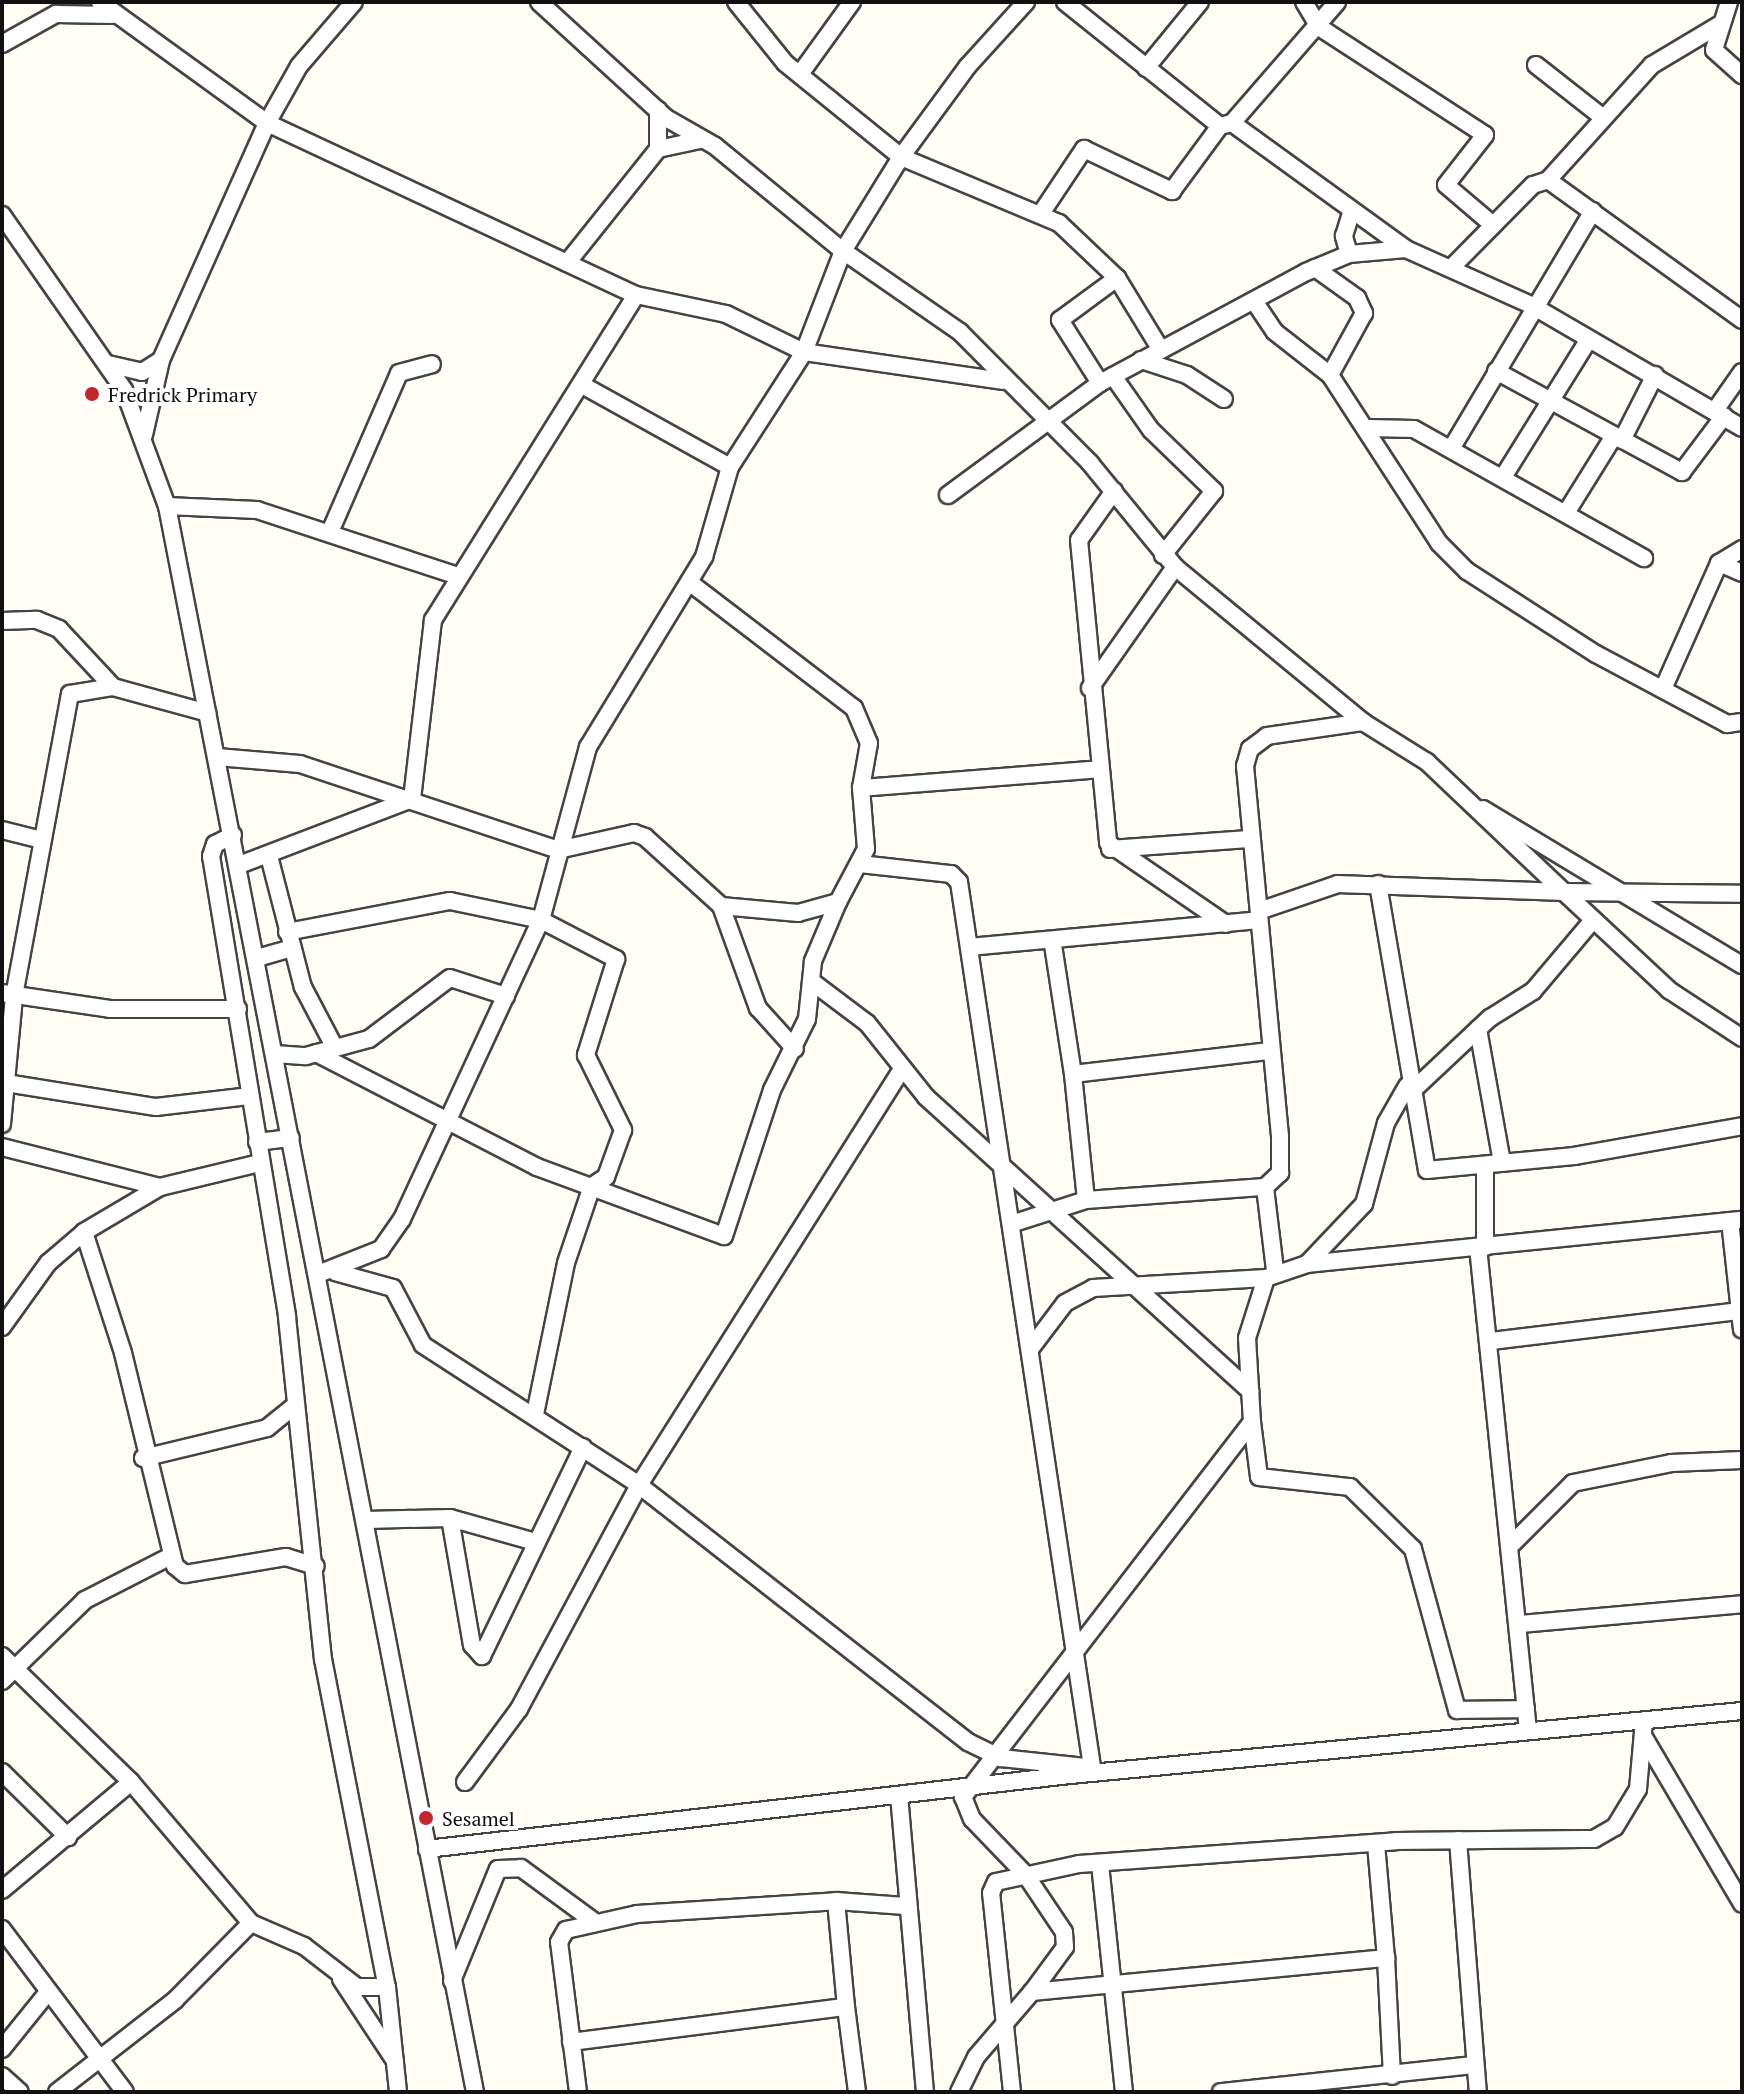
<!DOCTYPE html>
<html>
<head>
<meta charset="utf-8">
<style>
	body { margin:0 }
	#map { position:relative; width:1744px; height:2094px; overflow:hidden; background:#fffdf5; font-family:"PT Serif",serif }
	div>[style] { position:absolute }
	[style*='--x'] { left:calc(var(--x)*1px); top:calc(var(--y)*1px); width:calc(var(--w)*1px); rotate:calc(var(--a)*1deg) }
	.roads { filter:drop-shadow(2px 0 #444) drop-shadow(-2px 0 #444) drop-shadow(0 2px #444) drop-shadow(0 -2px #444) }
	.minor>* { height:16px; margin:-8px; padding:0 8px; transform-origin:8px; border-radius:8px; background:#fff }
	.dots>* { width:22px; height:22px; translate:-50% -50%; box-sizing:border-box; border:4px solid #fff; border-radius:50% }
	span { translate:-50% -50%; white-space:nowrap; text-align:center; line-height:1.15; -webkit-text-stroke:8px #fff; paint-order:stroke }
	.poi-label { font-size:20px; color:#111 }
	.left { translate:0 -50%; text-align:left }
	.frame { position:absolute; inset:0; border:4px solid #111; pointer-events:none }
</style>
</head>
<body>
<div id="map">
	<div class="roads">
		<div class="minor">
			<i style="--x:100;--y:2;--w:206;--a:35.9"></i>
			<i style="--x:267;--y:123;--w:407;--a:25"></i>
			<i style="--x:636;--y:295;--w:92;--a:11.9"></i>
			<i style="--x:726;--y:314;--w:87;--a:26"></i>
			<i style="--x:804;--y:352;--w:201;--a:8.3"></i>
			<i style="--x:539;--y:2;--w:172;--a:42.4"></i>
			<i style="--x:666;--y:118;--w:56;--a:29.7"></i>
			<i style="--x:715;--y:146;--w:166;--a:39.4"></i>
			<i style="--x:843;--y:251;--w:142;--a:34.7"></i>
			<i style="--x:960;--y:332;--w:185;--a:45.2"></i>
			<i style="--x:1090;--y:463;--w:134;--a:50.7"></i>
			<i style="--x:1175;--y:567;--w:244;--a:39.5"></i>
			<i style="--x:1363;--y:722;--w:75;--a:32"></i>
			<i style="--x:1427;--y:762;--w:189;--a:43.5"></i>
			<i style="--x:1564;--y:892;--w:178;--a:0.6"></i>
			<i style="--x:736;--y:2;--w:78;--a:51.2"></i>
			<i style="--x:785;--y:63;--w:149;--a:39"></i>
			<i style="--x:901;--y:157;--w:171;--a:22.7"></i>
			<i style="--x:1059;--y:223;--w:80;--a:43.5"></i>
			<i style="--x:1117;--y:278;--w:84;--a:58.6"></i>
			<i style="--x:1065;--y:2;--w:198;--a:38.7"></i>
			<i style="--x:1220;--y:126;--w:12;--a:-14"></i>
			<i style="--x:1232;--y:123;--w:215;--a:35.9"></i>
			<i style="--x:1406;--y:249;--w:137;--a:24.1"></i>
			<i style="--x:1531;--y:305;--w:244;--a:30.2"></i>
			<i style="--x:1304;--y:2;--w:29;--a:59"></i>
			<i style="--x:1319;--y:27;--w:198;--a:33"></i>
			<i style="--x:1485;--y:135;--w:63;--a:128"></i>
			<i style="--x:1446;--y:185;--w:62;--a:40.4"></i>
			<i style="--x:1729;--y:2;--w:50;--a:107.4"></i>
			<i style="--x:1714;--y:50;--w:38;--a:42"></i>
			<i style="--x:2;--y:44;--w:62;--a:-29.1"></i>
			<i style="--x:56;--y:14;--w:56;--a:1"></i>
			<i style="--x:1536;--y:65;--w:83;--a:38.1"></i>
			<i style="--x:1146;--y:68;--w:85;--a:-50.7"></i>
			<i style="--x:800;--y:74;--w:89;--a:-54.2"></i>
			<i style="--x:1232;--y:123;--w:160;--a:-49"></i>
			<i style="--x:658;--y:149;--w:43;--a:-12.1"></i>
			<i style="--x:1548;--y:180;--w:155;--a:-47.9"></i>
			<i style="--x:1652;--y:65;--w:78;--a:-30.8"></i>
			<i style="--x:1042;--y:212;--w:76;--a:-56.3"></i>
			<i style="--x:1084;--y:149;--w:98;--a:25.5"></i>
			<i style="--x:1172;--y:191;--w:81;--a:-53.6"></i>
			<i style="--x:2;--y:215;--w:213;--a:55.1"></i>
			<i style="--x:124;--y:390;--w:124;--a:69.7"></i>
			<i style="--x:167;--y:506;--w:1616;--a:79.01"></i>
			<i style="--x:1349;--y:254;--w:19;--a:-106"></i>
			<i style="--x:1344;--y:236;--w:24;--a:-73"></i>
			<i style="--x:567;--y:263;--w:146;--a:-51.4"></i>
			<i style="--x:658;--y:149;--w:39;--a:-90"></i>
			<i style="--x:1452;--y:267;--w:115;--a:-45.4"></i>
			<i style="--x:1533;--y:185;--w:16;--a:-18"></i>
			<i style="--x:1548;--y:180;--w:239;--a:35.8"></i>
			<i style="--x:1315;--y:268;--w:52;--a:35.5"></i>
			<i style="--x:1357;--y:298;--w:17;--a:65"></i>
			<i style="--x:1364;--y:313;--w:71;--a:118.7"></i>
			<i style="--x:1254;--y:301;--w:37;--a:56"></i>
			<i style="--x:1275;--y:332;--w:70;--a:38"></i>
			<i style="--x:1330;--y:375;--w:200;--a:57"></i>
			<i style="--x:1439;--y:543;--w:40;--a:45"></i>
			<i style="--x:1467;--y:571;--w:153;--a:32.8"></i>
			<i style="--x:1596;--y:654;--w:149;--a:28.1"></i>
			<i style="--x:1727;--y:724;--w:15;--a:-8"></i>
			<i style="--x:1141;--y:360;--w:48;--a:18.1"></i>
			<i style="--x:1187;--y:375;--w:44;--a:33"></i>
			<i style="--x:108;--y:364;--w:35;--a:13"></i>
			<i style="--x:142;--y:372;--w:22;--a:-32"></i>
			<i style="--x:1496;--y:371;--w:212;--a:28.5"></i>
			<i style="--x:1682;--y:472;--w:70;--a:-53.1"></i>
			<i style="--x:1113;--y:376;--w:66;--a:54.9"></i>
			<i style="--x:1151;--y:430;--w:88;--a:44.1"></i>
			<i style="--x:1214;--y:491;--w:82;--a:128.6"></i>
			<i style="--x:1100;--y:383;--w:75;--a:-122.4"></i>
			<i style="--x:1060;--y:320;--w:71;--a:-36.4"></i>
			<i style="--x:582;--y:385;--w:169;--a:29"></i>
			<i style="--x:1716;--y:409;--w:45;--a:-54.9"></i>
			<i style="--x:1368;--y:428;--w:46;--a:1.2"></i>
			<i style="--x:1414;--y:429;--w:264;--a:29.3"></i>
			<i style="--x:144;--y:435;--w:77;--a:-77.2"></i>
			<i style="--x:161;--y:360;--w:260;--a:-65.9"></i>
			<i style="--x:267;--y:123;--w:65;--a:-60.7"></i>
			<i style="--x:299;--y:66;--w:84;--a:-49.3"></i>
			<i style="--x:1622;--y:440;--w:73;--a:-63.1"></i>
			<i style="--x:1451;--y:449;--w:277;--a:-59.2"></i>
			<i style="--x:1505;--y:474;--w:159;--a:-58.1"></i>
			<i style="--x:1114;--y:491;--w:60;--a:125.5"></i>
			<i style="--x:1079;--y:540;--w:304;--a:84.5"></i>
			<i style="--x:1108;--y:843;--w:143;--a:34.5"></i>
			<i style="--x:948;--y:495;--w:189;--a:-36.4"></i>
			<i style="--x:1100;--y:383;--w:234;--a:-28.3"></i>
			<i style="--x:1306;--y:272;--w:47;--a:-22.7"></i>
			<i style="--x:1349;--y:254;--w:57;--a:-5"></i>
			<i style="--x:167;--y:506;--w:90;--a:2.5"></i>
			<i style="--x:257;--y:510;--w:212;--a:18.2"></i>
			<i style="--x:1566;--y:513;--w:91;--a:-58.1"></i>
			<i style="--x:330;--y:532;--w:173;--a:-66.5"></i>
			<i style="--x:399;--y:373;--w:34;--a:-15"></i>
			<i style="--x:1719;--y:563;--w:25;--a:23"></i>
			<i style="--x:689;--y:582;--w:208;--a:37.4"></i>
			<i style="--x:854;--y:708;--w:38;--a:67"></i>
			<i style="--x:869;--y:743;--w:46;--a:100.1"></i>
			<i style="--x:861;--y:788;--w:61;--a:85.3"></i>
			<i style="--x:866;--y:849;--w:60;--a:117.8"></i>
			<i style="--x:838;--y:902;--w:41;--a:164.6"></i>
			<i style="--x:798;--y:913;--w:77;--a:-174.8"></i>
			<i style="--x:2;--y:621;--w:35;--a:-2"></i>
			<i style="--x:37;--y:620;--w:24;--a:22"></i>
			<i style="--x:59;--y:629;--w:79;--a:47"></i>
			<i style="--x:1090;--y:688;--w:148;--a:-54.9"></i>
			<i style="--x:1663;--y:689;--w:138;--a:-66"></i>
			<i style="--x:1719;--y:563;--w:27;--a:-31"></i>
			<i style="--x:217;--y:757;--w:83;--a:4.8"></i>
			<i style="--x:300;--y:764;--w:272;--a:18.4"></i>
			<i style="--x:558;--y:850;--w:78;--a:-12.6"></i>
			<i style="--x:634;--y:833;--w:12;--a:20"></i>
			<i style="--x:645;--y:837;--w:103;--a:42.2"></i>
			<i style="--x:721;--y:906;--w:109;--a:70.1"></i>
			<i style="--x:758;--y:1008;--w:55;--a:47.9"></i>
			<i style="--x:861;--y:788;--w:240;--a:-4.5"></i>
			<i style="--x:412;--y:799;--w:180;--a:-83.3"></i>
			<i style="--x:433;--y:620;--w:383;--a:-58"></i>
			<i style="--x:1483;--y:809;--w:302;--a:31.1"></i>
			<i style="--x:2;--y:830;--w:38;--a:14"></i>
			<i style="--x:233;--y:835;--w:20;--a:153"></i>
			<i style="--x:215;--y:844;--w:13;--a:108"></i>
			<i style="--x:211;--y:856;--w:467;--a:80.6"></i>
			<i style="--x:287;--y:1317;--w:344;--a:84"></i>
			<i style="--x:323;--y:1659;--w:334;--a:79"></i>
			<i style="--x:387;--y:1987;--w:106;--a:84"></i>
			<i style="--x:1110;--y:849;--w:139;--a:-4.1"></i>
			<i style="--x:269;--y:856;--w:135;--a:75.5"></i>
			<i style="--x:303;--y:987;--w:69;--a:62.3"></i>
			<i style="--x:860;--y:864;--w:92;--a:6.3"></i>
			<i style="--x:951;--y:874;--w:11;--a:45"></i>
			<i style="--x:959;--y:882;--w:901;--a:81.45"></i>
			<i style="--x:239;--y:865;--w:185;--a:-20.9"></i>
			<i style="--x:1378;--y:884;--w:290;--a:80.3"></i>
			<i style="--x:1427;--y:1170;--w:148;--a:-5.4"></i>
			<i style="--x:1574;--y:1156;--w:171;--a:-10.1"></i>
			<i style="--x:1259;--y:911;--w:83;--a:-18.9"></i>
			<i style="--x:1338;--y:884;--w:226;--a:2"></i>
			<i style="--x:1564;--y:892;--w:144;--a:43"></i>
			<i style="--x:1669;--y:990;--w:87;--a:33.3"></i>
			<i style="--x:287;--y:932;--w:166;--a:-10.8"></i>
			<i style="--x:450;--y:901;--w:93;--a:11.8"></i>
			<i style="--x:541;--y:920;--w:85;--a:27.5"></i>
			<i style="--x:616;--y:959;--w:101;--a:107.4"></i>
			<i style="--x:586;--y:1055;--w:84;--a:63.7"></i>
			<i style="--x:623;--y:1130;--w:50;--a:109.9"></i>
			<i style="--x:606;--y:1177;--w:17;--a:147"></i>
			<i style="--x:592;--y:1186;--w:81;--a:108.7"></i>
			<i style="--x:566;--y:1263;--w:154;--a:101.6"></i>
			<i style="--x:1053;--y:945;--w:131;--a:81.2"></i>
			<i style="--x:969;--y:947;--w:291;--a:-5.3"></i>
			<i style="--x:257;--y:958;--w:36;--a:-16"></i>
			<i style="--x:815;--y:984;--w:65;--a:36.9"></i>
			<i style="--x:867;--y:1023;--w:95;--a:51.4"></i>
			<i style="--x:926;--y:1097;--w:438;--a:42.2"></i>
			<i style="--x:2;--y:993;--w:109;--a:8.4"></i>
			<i style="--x:110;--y:1009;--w:128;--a:0"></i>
			<i style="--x:1478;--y:1029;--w:136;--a:79.8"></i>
			<i style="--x:316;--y:1053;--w:249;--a:27.3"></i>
			<i style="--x:537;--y:1167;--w:199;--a:20.3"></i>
			<i style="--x:724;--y:1236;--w:154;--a:-71.8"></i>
			<i style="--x:772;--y:1090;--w:79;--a:-63.8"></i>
			<i style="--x:807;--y:1019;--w:58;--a:-84.1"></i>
			<i style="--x:813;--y:961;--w:64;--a:-67"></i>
			<i style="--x:275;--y:1054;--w:31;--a:4"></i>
			<i style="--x:306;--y:1056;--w:65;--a:-15.1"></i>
			<i style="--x:369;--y:1039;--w:101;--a:-37"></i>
			<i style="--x:450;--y:978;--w:59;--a:17.8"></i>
			<i style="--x:6;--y:1083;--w:152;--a:9.1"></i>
			<i style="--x:156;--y:1107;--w:95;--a:-6.7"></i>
			<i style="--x:1410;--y:1093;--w:110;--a:-43.2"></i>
			<i style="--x:1490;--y:1018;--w:51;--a:-32.1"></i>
			<i style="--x:1533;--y:991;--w:93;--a:-49.8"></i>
			<i style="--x:2;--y:1124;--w:129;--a:-84.6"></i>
			<i style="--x:14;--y:996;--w:307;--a:-79.5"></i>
			<i style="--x:70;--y:694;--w:44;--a:-9.2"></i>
			<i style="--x:113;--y:687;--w:98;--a:15.3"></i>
			<i style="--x:257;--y:1142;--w:34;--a:-7"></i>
			<i style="--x:2;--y:1147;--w:163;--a:14.2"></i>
			<i style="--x:1485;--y:1165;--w:82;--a:90"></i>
			<i style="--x:1086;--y:1200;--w:127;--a:-95.9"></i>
			<i style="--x:1073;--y:1074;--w:196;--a:-6.7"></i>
			<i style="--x:1730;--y:1221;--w:109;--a:83.7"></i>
			<i style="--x:1011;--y:1224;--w:79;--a:-17.7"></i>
			<i style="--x:1086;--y:1200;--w:179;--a:-4.2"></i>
			<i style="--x:84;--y:1232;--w:127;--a:72.1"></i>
			<i style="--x:123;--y:1353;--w:219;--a:76.3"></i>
			<i style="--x:175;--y:1566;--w:13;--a:39"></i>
			<i style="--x:185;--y:1574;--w:102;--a:-9.6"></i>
			<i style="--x:286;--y:1557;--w:31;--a:17"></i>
			<i style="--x:1478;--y:1247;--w:486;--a:84.1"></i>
			<i style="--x:1307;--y:1264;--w:83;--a:-46.5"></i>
			<i style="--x:1364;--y:1204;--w:84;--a:-74.8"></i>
			<i style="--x:1386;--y:1123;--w:43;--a:-60.4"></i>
			<i style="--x:1275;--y:1270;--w:84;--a:-96.9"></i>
			<i style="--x:1265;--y:1187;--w:21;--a:-43"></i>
			<i style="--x:1280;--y:1173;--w:37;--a:-90"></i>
			<i style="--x:1280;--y:1136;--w:372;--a:-95.4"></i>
			<i style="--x:1245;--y:766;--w:18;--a:-74"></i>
			<i style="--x:1250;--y:749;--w:21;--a:-37"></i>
			<i style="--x:1267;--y:736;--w:97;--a:-8.3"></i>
			<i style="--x:335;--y:1272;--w:60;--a:15.4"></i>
			<i style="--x:393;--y:1288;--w:64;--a:62.2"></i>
			<i style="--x:423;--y:1345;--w:257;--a:32.9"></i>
			<i style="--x:639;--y:1485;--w:417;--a:38"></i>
			<i style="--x:968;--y:1742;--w:37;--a:26"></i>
			<i style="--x:1001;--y:1758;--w:85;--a:6"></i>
			<i style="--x:318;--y:1274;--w:68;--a:-21.6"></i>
			<i style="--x:381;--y:1249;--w:37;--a:-55"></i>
			<i style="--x:402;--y:1219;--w:330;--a:-65.1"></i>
			<i style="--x:541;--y:920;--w:179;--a:-74.8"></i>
			<i style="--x:588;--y:747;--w:223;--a:-58.6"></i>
			<i style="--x:704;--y:557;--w:94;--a:-73.9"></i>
			<i style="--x:730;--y:467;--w:137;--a:-57.2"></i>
			<i style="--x:804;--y:352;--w:108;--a:-68.9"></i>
			<i style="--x:843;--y:251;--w:110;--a:-58.3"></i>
			<i style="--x:901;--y:157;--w:112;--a:-53.7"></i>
			<i style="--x:967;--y:67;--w:88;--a:-47.8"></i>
			<i style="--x:2;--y:1327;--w:79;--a:-54.3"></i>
			<i style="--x:48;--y:1263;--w:48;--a:-40.7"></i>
			<i style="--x:84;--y:1232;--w:88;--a:-30.6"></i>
			<i style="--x:160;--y:1187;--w:103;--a:-13.5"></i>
			<i style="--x:1491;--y:1341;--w:251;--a:-6.9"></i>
			<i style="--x:1031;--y:1348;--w:56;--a:-52.9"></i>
			<i style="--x:1065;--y:1303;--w:32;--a:-28"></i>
			<i style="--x:1093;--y:1288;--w:173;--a:-3.3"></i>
			<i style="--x:1266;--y:1278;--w:43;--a:-18.9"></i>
			<i style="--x:1307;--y:1264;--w:437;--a:-5.8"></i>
			<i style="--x:1252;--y:1422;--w:55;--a:82.7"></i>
			<i style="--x:1259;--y:1477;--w:92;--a:6.3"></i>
			<i style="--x:1350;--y:1487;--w:88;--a:44.5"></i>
			<i style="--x:1413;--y:1549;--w:167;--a:74.7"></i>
			<i style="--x:1457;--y:1710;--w:69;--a:-0.8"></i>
			<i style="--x:143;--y:1458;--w:128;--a:-13.6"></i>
			<i style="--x:267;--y:1428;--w:36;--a:-39"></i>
			<i style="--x:450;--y:1518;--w:129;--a:80.2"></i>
			<i style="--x:472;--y:1645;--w:15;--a:48"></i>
			<i style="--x:482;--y:1656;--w:232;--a:-64.2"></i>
			<i style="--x:366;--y:1520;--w:84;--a:-1.4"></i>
			<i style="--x:450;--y:1518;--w:85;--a:15.7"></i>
			<i style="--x:1513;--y:1543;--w:85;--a:-45"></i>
			<i style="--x:1573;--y:1483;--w:100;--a:-11.5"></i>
			<i style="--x:1671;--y:1463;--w:71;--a:-2.4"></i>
			<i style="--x:1520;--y:1624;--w:223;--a:-5.1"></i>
			<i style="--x:2;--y:1656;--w:180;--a:44.3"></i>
			<i style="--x:131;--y:1782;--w:168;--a:140.1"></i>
			<i style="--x:2;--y:1681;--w:116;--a:-44.3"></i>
			<i style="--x:85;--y:1600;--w:97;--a:-27.1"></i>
			<i style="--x:1645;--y:1739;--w:191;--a:59.5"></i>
			<i style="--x:2;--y:1772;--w:93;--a:44.6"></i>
			<i style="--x:131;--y:1782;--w:185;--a:49.6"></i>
			<i style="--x:465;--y:1782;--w:91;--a:-53.5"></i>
			<i style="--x:519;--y:1709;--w:254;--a:-61.8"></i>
			<i style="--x:639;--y:1485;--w:491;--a:-57.7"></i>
			<i style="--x:899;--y:1795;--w:298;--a:85"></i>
			<i style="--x:1458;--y:1840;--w:253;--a:85.5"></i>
			<i style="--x:1376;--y:1844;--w:114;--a:85"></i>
			<i style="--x:427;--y:1849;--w:647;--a:-6.57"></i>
			<i style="--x:1070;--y:1775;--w:675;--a:-5.44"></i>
			<i style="--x:1100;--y:1864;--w:229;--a:84"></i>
			<i style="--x:836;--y:1901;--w:106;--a:84.6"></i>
			<i style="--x:2;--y:1929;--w:204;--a:53"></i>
			<i style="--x:341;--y:1979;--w:98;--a:56.6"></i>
			<i style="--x:452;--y:1981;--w:121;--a:-67.7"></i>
			<i style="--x:498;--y:1869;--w:23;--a:-2"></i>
			<i style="--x:521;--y:1868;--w:88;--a:36.2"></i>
			<i style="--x:1032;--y:1992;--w:56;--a:-53.7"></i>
			<i style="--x:1065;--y:1947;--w:15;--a:-94"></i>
			<i style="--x:1064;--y:1932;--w:70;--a:-123.9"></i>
			<i style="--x:1025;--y:1874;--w:76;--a:-133.9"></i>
			<i style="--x:972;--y:1819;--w:24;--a:-112"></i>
			<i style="--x:963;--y:1797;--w:473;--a:-52.4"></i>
			<i style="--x:1252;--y:1422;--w:84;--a:-93.4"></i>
			<i style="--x:1247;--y:1338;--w:63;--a:-72.4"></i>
			<i style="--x:571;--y:2042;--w:277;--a:-7.3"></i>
			<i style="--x:846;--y:2007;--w:86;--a:82.6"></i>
			<i style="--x:2;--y:2049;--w:73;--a:-51.1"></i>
			<i style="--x:2;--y:2076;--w:24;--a:42"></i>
			<i style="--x:57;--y:2092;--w:150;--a:-37.9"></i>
			<i style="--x:175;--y:2000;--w:108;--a:-45.4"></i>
			<i style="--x:251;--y:1923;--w:58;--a:23.5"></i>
			<i style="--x:304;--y:1946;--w:67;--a:37.7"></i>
			<i style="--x:357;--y:1987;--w:30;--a:0"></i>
			<i style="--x:578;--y:2092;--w:151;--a:-97.2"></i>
			<i style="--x:559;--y:1942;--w:14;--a:-60"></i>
			<i style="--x:566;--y:1930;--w:73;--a:-12.7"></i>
			<i style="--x:637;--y:1914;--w:199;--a:-3.7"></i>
			<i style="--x:836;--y:1901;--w:69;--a:4.1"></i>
			<i style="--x:959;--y:2092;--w:39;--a:-64"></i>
			<i style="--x:976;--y:2057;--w:86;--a:-49.3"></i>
			<i style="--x:1032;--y:1992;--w:356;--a:-5.5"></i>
			<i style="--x:1386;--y:1958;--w:118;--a:87.1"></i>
			<i style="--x:1012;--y:2092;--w:200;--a:-96"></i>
			<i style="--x:991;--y:1893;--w:12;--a:-66"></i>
			<i style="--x:996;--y:1882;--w:85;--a:-12.2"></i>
			<i style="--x:1079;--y:1864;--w:318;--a:-4.1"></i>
			<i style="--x:1396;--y:1841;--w:198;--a:-0.6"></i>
			<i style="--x:1594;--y:1839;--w:24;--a:-30"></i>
			<i style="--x:1615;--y:1827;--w:44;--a:-58.8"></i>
			<i style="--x:1638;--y:1789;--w:69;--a:-85"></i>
			<i style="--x:1221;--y:2092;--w:253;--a:-6.1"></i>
		</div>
	</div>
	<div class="dots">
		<i style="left:92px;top:394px;background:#c4262e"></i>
		<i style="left:426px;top:1818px;background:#c4262e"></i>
	</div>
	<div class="poi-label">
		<span class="left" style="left:108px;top:394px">Fredrick Primary</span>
		<span class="left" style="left:442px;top:1818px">Sesamel</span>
	</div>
	<div class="frame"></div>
</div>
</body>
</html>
